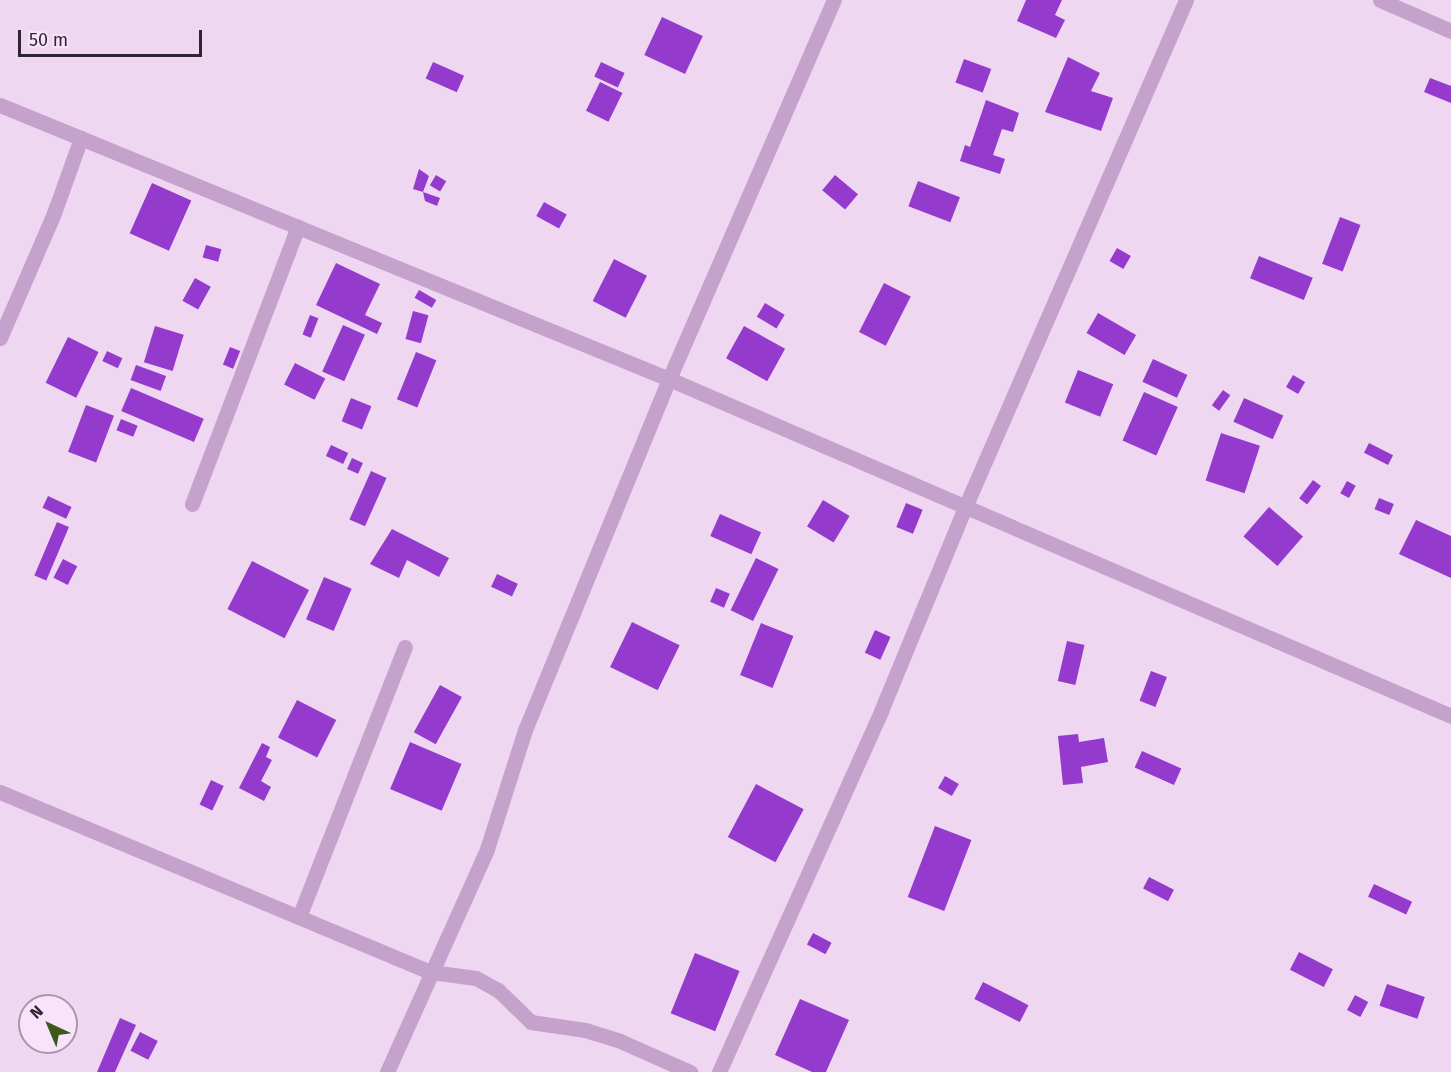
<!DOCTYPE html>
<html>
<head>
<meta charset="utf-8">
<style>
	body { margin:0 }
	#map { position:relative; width:1451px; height:1072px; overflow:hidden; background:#efd7f2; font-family:"Fira Sans",sans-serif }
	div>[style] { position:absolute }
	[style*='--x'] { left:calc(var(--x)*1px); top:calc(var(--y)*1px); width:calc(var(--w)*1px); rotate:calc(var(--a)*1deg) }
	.building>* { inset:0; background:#943acd; transform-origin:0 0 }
	.street>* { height:15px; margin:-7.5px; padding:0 7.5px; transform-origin:7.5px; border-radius:7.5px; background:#c4a2cb }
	span { translate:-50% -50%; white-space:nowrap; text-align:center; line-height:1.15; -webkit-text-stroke:6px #f8e3fa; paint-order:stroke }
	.north { position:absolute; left:18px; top:994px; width:60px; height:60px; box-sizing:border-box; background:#f8e3fa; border:2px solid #a897ab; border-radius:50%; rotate:316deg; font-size:16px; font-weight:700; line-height:24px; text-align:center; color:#302535 }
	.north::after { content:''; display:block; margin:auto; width:21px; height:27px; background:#3d5819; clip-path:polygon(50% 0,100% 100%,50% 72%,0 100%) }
	.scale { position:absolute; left:18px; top:30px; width:184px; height:27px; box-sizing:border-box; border:3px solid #302535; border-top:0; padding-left:8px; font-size:18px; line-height:21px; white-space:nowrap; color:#302535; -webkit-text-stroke:4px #f8e3fa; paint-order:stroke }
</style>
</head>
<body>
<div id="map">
	<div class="building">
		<i style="clip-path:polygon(1026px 0,1062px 0,1055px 15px,1065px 20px,1056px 38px,1017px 21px)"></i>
		<i style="left:662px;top:17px;width:45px;height:42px;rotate:25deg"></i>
		<i style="clip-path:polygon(1068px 57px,1100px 73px,1091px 91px,1113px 98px,1101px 131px,1045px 112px)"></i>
		<i style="left:964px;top:59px;width:29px;height:25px;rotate:20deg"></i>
		<i style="left:433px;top:62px;width:34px;height:18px;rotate:24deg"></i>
		<i style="left:601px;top:62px;width:26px;height:16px;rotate:25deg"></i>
		<i style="clip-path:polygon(1430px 78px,1451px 86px,1451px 103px,1424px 92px)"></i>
		<i style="left:600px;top:82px;width:25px;height:32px;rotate:26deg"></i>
		<i style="clip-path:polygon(986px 100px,1019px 113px,1013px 132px,1002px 129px,993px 155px,1005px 159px,1000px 174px,960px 161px,965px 145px,970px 147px)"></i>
		<i style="clip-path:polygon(419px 169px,429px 176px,423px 192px,440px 198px,437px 206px,425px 201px,423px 192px,413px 189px)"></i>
		<i style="left:436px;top:175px;width:12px;height:12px;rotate:31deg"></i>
		<i style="left:835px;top:175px;width:30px;height:20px;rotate:40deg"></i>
		<i style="left:918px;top:181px;width:45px;height:27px;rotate:21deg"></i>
		<i style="left:152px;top:183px;width:43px;height:55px;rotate:24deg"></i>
		<i style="left:544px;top:202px;width:26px;height:16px;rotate:29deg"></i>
		<i style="left:1340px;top:217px;width:22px;height:50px;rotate:21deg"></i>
		<i style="left:206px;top:245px;width:16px;height:13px;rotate:15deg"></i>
		<i style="left:1117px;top:248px;width:16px;height:15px;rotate:30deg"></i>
		<i style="left:1259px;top:256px;width:58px;height:24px;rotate:22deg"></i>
		<i style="left:614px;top:259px;width:37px;height:47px;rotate:27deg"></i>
		<i style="clip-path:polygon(336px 263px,380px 284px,365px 315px,382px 323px,377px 334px,316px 305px)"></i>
		<i style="left:195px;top:278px;width:18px;height:26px;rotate:29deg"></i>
		<i style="left:884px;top:283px;width:30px;height:55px;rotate:27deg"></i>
		<i style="left:419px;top:290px;width:20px;height:9px;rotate:30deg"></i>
		<i style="left:765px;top:303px;width:23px;height:16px;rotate:31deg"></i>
		<i style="left:413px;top:311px;width:16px;height:29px;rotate:15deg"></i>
		<i style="left:1098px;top:313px;width:44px;height:23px;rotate:30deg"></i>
		<i style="left:310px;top:315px;width:9px;height:21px;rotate:21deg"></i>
		<i style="left:343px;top:325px;width:24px;height:51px;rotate:24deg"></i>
		<i style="left:155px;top:326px;width:30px;height:38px;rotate:17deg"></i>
		<i style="left:744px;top:326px;width:47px;height:37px;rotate:29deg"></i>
		<i style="left:68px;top:337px;width:34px;height:51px;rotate:26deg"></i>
		<i style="left:230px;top:347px;width:11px;height:19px;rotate:22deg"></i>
		<i style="left:107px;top:351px;width:17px;height:11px;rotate:25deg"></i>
		<i style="left:416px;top:352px;width:22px;height:51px;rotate:22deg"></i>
		<i style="left:1153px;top:359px;width:38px;height:25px;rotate:25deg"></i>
		<i style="left:295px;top:363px;width:34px;height:24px;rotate:27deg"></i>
		<i style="left:136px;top:365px;width:32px;height:16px;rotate:20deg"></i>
		<i style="left:1078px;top:370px;width:38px;height:35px;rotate:22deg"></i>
		<i style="left:1293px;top:375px;width:14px;height:14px;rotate:30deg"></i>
		<i style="left:131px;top:388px;width:79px;height:25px;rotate:23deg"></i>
		<i style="left:1223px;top:390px;width:9px;height:19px;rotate:36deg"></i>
		<i style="left:1144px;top:392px;width:37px;height:53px;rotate:24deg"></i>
		<i style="left:351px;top:398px;width:22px;height:25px;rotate:22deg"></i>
		<i style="left:1244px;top:398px;width:43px;height:26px;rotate:24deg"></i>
		<i style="left:86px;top:405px;width:30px;height:50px;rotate:21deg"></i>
		<i style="left:121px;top:419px;width:18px;height:12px;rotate:22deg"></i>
		<i style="left:1221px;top:433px;width:41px;height:50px;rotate:18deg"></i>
		<i style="left:1369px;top:443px;width:27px;height:11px;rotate:27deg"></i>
		<i style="left:331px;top:445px;width:19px;height:12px;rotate:25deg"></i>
		<i style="left:352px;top:458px;width:12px;height:12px;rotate:24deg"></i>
		<i style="left:371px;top:471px;width:17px;height:53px;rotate:24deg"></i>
		<i style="left:1313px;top:480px;width:10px;height:23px;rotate:37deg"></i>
		<i style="left:1347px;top:481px;width:10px;height:14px;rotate:29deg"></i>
		<i style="left:48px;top:496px;width:26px;height:13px;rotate:25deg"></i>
		<i style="left:1379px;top:498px;width:16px;height:12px;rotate:22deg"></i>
		<i style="left:823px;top:500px;width:31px;height:31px;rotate:31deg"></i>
		<i style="left:906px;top:503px;width:18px;height:26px;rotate:22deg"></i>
		<i style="left:1269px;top:507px;width:45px;height:39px;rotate:41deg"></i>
		<i style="left:720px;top:514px;width:45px;height:24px;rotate:24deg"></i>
		<i style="clip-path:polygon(1416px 520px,1451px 536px,1451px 578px,1399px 554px)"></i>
		<i style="left:57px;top:522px;width:13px;height:58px;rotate:23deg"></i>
		<i style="clip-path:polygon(392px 529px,449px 558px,439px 577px,407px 560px,399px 578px,370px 564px)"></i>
		<i style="left:756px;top:558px;width:25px;height:58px;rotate:26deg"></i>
		<i style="left:63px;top:559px;width:16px;height:21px;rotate:27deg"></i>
		<i style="left:252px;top:561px;width:64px;height:54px;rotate:27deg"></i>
		<i style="left:497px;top:574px;width:23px;height:14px;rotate:25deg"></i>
		<i style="left:324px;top:577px;width:30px;height:46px;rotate:23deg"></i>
		<i style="left:716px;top:588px;width:15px;height:15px;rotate:23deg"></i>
		<i style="left:632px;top:622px;width:53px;height:50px;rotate:26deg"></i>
		<i style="left:761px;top:623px;width:35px;height:56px;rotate:22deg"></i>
		<i style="left:875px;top:630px;width:17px;height:25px;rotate:24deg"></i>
		<i style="left:1067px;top:641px;width:18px;height:41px;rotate:13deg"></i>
		<i style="left:1151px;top:671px;width:17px;height:32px;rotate:21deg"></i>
		<i style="left:440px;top:685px;width:25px;height:54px;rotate:29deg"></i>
		<i style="left:297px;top:700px;width:44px;height:42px;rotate:27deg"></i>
		<i style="clip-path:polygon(1078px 734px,1079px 742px,1104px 738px,1108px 762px,1081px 767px,1083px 783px,1063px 785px,1058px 736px)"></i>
		<i style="left:410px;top:742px;width:56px;height:51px;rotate:23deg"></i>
		<i style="clip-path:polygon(262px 743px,270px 747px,266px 757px,272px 760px,261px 781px,271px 787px,264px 801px,239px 788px)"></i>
		<i style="left:1142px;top:751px;width:43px;height:18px;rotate:24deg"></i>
		<i style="left:945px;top:776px;width:16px;height:14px;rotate:30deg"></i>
		<i style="left:211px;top:780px;width:14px;height:27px;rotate:25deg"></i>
		<i style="left:756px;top:784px;width:54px;height:60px;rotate:28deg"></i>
		<i style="left:935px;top:826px;width:39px;height:76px;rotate:21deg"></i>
		<i style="left:1149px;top:877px;width:28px;height:13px;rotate:27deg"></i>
		<i style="left:1374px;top:884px;width:42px;height:14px;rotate:25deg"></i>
		<i style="left:813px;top:933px;width:21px;height:13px;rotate:28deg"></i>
		<i style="left:1299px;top:952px;width:38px;height:20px;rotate:27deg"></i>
		<i style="left:695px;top:953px;width:48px;height:65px;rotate:22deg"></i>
		<i style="left:983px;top:982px;width:51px;height:19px;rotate:27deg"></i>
		<i style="left:1387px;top:984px;width:40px;height:23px;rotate:19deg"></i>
		<i style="left:1355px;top:995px;width:15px;height:17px;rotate:28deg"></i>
		<i style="clip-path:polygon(800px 999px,849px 1020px,826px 1072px,812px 1072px,775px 1055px)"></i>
		<i style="clip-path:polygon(120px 1018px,136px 1025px,115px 1072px,97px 1072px)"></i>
		<i style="left:140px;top:1032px;width:20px;height:21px;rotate:27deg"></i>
	</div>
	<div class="street">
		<i style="--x:1380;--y:0;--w:77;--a:23.6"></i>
		<i style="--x:0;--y:105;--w:723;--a:22.27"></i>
		<i style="--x:669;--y:379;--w:852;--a:23.31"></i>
		<i style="--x:0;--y:338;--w:136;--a:-66.6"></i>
		<i style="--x:54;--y:213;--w:80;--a:-70.2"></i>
		<i style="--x:192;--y:504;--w:297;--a:-69.1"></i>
		<i style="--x:0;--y:792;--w:467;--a:22.7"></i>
		<i style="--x:431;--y:972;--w:45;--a:7.6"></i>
		<i style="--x:476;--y:978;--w:25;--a:29"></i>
		<i style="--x:498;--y:990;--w:46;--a:44.1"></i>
		<i style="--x:531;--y:1022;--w:55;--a:8.4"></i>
		<i style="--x:585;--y:1030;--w:37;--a:17"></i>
		<i style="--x:620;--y:1041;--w:77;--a:23.9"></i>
		<i style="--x:299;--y:917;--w:290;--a:-68.6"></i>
		<i style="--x:387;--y:1072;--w:244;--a:-65.8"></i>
		<i style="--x:487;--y:849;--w:125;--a:-72.3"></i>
		<i style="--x:525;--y:730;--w:379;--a:-67.7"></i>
		<i style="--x:669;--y:379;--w:413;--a:-66.5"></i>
		<i style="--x:719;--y:1072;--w:396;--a:-65.8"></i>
		<i style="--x:881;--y:711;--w:223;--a:-67.6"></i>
		<i style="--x:966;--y:505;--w:551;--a:-66.46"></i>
	</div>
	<div class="north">N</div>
	<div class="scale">50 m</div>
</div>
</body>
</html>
